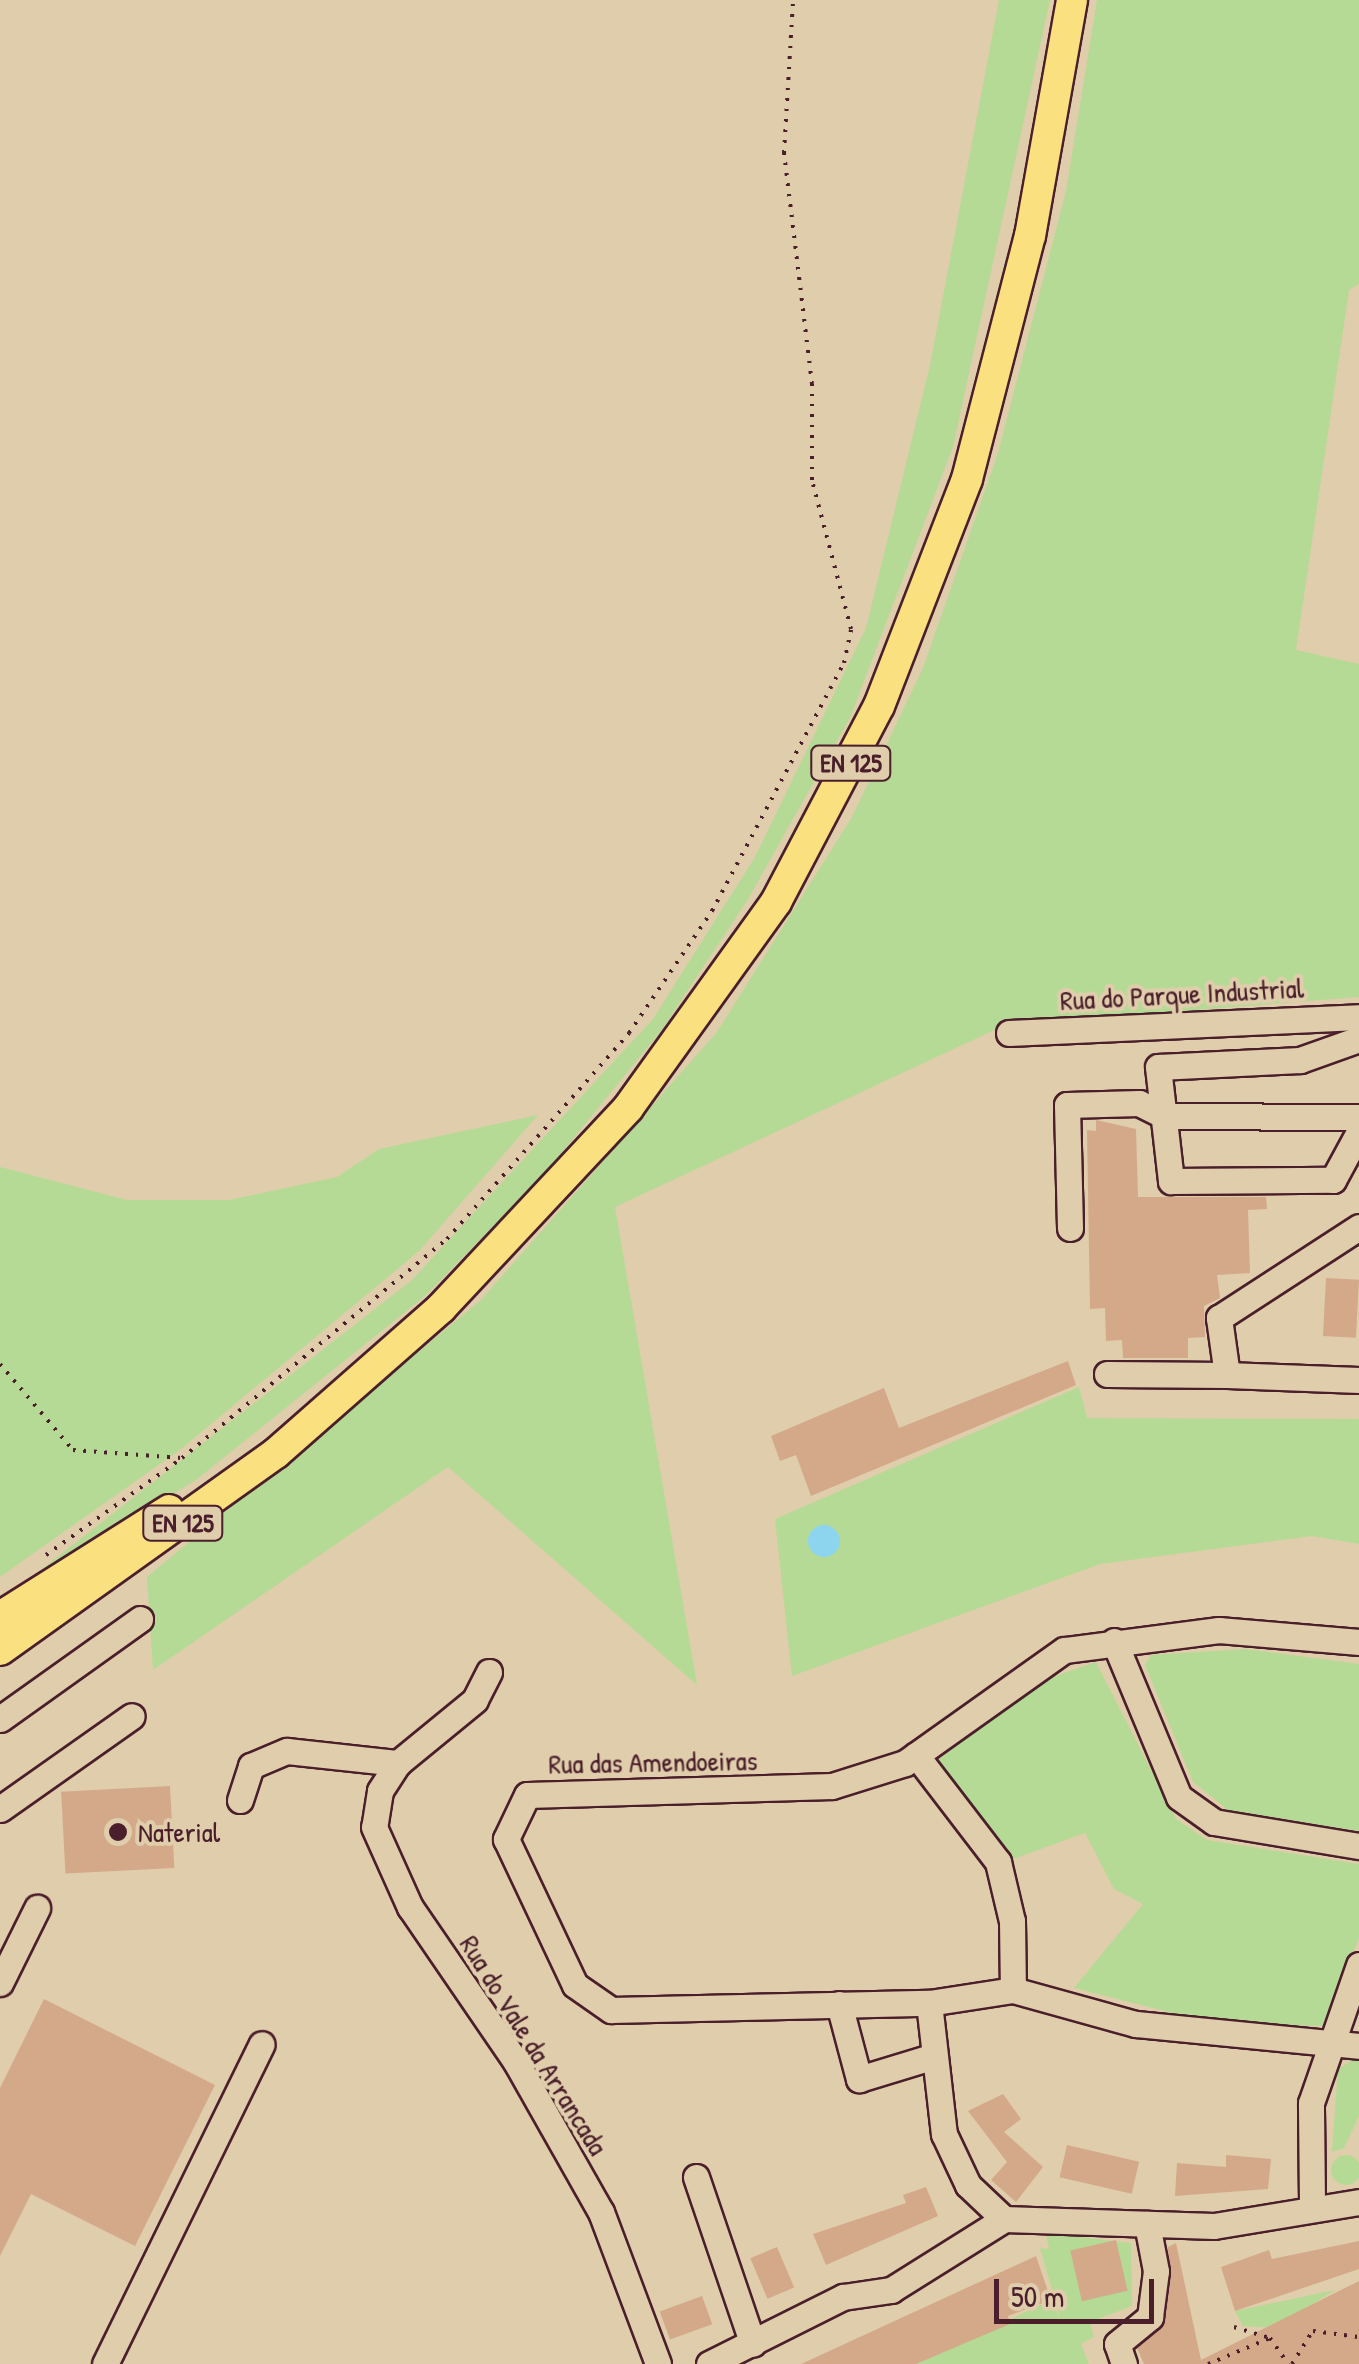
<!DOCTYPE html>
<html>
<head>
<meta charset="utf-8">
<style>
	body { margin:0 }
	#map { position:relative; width:1359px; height:2364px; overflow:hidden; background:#e0cdab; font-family:"Patrick Hand",sans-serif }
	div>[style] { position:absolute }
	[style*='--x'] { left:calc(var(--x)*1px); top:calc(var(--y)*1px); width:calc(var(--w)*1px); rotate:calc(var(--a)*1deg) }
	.green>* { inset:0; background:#b5da95 }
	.round { border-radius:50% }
	.water>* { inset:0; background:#8dd5ef }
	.building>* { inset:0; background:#d3a98a; transform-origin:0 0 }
	.path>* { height:4px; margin-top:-2px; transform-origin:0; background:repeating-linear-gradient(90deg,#4a1f2b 0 2.5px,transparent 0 10.5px) }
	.roads { filter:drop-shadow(2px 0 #4a1f2b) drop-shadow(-2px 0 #4a1f2b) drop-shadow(0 2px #4a1f2b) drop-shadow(0 -2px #4a1f2b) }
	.minor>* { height:25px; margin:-12.5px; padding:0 12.5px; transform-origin:12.5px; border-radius:12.5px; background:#e0cdab }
	.major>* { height:30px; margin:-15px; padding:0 15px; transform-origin:15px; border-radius:15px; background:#fbe080 }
	.dots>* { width:28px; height:28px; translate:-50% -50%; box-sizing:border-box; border:5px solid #e0cdab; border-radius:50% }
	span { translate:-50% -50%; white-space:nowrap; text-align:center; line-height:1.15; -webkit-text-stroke:8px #e0cdab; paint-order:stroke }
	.shield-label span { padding:2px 8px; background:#e0cdab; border:2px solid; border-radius:8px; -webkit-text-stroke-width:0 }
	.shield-label { font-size:25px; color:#4a1f2b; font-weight:700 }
	.street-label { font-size:28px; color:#4a1f2b }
	.poi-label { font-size:28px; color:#4a1f2b }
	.left { translate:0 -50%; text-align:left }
	.scale { position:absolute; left:994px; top:2279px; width:160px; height:45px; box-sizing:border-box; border:5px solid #4a1f2b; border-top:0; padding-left:12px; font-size:30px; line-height:35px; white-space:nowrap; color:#4a1f2b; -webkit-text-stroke:8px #e0cdab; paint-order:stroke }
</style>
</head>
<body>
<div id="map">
	<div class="green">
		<i style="clip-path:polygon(999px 0,1050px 0,953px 447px,850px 718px,747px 901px,660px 1032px,545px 1173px,425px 1296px,196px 1480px,10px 1594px,412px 1280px,653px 1019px,755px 857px,866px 628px,930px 365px)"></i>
		<i style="clip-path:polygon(1097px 0,1359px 0,1359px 284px,1349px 290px,1296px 650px,1359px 664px,1359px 997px,1005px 1025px,615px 1207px,697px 1685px,448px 1467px,153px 1670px,147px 1577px,481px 1300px,717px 1032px,852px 817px,923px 668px,998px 453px,1066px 191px)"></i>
		<i style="clip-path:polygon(538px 1115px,419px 1251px,181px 1449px,0 1577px,0 1167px,127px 1200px,229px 1200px,337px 1177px,379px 1149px)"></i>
		<i style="clip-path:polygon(1079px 1387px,1087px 1418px,1359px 1419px,1359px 1544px,1312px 1536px,1100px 1564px,792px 1676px,775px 1519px)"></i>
		<i style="clip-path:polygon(1245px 1649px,1359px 1664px,1359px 1831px,1228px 1810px,1193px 1782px,1145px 1665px,1151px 1655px)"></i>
		<i style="clip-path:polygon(1096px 1662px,1176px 1819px,1207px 1840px,1359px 1864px,1359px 1938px,1323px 2026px,1216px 2024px,1074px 1988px,1143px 1904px,1114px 1889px,1085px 1833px,1008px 1861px,937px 1761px,1041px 1681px)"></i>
		<i style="clip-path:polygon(1359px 2056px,1359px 2116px,1344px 2148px,1332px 2152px,1338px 2069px)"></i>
		<i class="round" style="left:1331px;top:2155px;width:30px;height:30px"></i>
		<i style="clip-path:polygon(1046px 2233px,1131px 2243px,1132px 2306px,1090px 2322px,1094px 2337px,1081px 2344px,1089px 2364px,916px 2364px,1051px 2300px,1060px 2318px,1040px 2248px,1049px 2249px)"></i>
		<i style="clip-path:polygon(1335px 2290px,1275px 2328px,1243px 2326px,1235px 2311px)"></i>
	</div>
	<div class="water">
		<i class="round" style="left:808px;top:1525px;width:32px;height:32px"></i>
	</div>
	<div class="building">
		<i style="clip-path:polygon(1096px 1120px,1136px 1129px,1138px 1197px,1266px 1197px,1267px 1209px,1248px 1210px,1250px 1273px,1217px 1275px,1220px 1298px,1204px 1306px,1205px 1337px,1188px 1338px,1188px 1358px,1123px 1358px,1122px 1340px,1106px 1341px,1105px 1308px,1090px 1309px,1087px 1130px,1096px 1131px)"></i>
		<i style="left:1326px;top:1278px;width:33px;height:58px;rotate:3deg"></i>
		<i style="clip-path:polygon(1068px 1361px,1076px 1385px,811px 1496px,796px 1455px,780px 1461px,771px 1436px,884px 1388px,899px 1428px)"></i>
		<i style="left:170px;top:1786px;width:82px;height:109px;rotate:87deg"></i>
		<i style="clip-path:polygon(44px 1999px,215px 2085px,135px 2246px,31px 2194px,0 2256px,0 2088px)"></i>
		<i style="clip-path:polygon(1003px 2094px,1021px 2119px,1004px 2132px,1043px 2167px,1016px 2202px,991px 2180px,1007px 2162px,968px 2111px)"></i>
		<i style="left:1067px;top:2145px;width:74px;height:33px;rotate:13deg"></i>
		<i style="clip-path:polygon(1226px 2155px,1271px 2159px,1268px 2189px,1175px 2196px,1177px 2163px,1226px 2167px)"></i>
		<i style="clip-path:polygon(926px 2187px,938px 2216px,826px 2265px,813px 2234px,906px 2203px,903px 2195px)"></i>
		<i style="left:1116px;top:2240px;width:52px;height:47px;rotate:77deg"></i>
		<i style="clip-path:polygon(1359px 2241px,1359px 2269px,1235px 2311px,1221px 2267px,1269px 2250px,1272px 2259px)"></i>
		<i style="clip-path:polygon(1176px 2243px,1201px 2360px,1359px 2281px,1359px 2364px,1144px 2364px,1137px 2348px,1166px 2320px,1168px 2247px)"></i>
		<i style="left:777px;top:2247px;width:44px;height:29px;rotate:67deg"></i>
		<i style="clip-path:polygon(1036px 2256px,1051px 2300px,1008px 2316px,1010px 2324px,916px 2364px,801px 2364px)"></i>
		<i style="left:702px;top:2296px;width:30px;height:45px;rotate:70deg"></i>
	</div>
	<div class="path">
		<i style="--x:0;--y:1364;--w:113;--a:49.7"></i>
		<i style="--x:73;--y:1450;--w:109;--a:4.2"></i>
		<i style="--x:46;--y:1555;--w:167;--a:-35.5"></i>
		<i style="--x:182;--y:1458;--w:344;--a:-39.6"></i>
		<i style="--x:447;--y:1239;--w:275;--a:-48.5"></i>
		<i style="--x:629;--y:1033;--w:148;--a:-55.8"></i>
		<i style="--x:712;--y:911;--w:281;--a:-62"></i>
		<i style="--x:844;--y:663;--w:35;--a:-78"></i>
		<i style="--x:851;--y:629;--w:154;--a:-104.7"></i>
		<i style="--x:812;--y:480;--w:96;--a:-90"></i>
		<i style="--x:812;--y:384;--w:233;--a:-96.9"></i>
		<i style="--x:784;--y:153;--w:153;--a:-86.6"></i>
		<i style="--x:1234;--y:2327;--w:38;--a:17"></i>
		<i style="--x:1270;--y:2338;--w:32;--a:55"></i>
		<i style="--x:1208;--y:2364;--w:67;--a:-22.8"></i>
		<i style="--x:1292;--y:2364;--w:39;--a:-58"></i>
		<i style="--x:1313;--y:2331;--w:46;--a:7.4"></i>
	</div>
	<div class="roads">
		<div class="minor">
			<i style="--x:1009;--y:1033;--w:350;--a:-2.6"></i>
			<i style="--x:1359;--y:1039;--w:63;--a:160.4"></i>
			<i style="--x:1300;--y:1060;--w:142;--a:177.2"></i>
			<i style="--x:1158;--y:1067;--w:115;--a:83.5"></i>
			<i style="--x:1171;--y:1181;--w:162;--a:-0.4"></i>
			<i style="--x:1333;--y:1180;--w:55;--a:-61.6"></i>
			<i style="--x:1070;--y:1228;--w:123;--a:-91.4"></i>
			<i style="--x:1067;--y:1105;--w:72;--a:-1.6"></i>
			<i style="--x:1139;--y:1103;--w:28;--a:27"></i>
			<i style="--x:1164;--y:1116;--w:195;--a:0.3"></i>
			<i style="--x:1107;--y:1374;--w:120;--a:0.5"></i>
			<i style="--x:1227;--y:1375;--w:58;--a:-98"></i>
			<i style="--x:1219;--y:1318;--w:167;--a:-33"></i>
			<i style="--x:1227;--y:1375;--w:132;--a:2.2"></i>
			<i style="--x:1114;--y:1641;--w:169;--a:67.4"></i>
			<i style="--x:1179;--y:1797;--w:43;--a:35.5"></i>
			<i style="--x:1214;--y:1822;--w:147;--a:9.4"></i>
			<i style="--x:1359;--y:1642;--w:141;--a:-175.1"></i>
			<i style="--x:1219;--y:1630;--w:156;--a:172.6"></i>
			<i style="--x:1064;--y:1650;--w:195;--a:144.6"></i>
			<i style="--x:905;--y:1763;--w:77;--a:162.5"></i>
			<i style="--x:832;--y:1786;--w:305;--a:178.3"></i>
			<i style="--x:527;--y:1795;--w:49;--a:115.5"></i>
			<i style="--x:506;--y:1839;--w:161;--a:64.7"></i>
			<i style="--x:575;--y:1985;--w:44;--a:34.8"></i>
			<i style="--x:611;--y:2010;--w:318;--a:-1.3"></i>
			<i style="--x:929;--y:2003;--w:85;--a:-8.8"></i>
			<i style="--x:1013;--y:1990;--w:128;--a:15.5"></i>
			<i style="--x:1136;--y:2024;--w:224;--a:5.6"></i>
			<i style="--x:489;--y:1672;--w:31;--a:117"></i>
			<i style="--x:475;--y:1700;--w:99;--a:140.7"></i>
			<i style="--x:398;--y:1763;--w:33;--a:123"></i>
			<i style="--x:380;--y:1791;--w:36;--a:99"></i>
			<i style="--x:374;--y:1827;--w:88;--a:65.8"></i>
			<i style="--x:410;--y:1907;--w:188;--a:55.6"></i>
			<i style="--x:516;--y:2062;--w:172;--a:60.5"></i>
			<i style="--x:601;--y:2212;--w:162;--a:69.4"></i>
			<i style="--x:0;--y:1719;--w:172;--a:-35.5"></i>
			<i style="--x:916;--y:1755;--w:135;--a:52.5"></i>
			<i style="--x:998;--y:1862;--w:61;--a:76.7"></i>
			<i style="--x:1012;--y:1921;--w:69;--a:89.2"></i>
			<i style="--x:240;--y:1800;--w:36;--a:-72"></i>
			<i style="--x:251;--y:1766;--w:39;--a:-23"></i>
			<i style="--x:287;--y:1751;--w:112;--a:6.2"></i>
			<i style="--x:0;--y:1809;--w:161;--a:-35.2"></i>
			<i style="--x:0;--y:1983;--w:84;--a:-63.7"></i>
			<i style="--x:929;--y:2003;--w:132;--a:83.5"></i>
			<i style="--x:944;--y:2134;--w:56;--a:64.8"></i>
			<i style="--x:968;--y:2185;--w:50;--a:43.4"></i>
			<i style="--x:839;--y:2004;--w:78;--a:75.1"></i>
			<i style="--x:859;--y:2079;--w:78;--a:-17"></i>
			<i style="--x:696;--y:2177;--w:176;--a:71.2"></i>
			<i style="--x:1312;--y:2203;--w:100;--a:-90.6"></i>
			<i style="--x:1311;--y:2103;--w:146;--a:-70.8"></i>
			<i style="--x:105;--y:2364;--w:356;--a:-63.9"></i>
			<i style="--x:709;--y:2364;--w:150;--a:-26.6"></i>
			<i style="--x:843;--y:2297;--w:49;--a:-8.3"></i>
			<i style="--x:891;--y:2290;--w:133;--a:-32.1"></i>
			<i style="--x:1004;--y:2219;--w:210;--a:1.9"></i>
			<i style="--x:1214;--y:2226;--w:147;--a:-9.4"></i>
			<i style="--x:1124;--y:2364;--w:21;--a:-109"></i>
			<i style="--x:1117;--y:2344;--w:43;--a:-39.3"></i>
			<i style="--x:1150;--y:2317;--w:46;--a:-82.6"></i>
			<i style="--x:1156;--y:2271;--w:48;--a:-100.8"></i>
		</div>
		<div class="major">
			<i style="--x:0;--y:1617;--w:200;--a:-32.3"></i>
			<i style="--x:0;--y:1650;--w:339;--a:-35.5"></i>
			<i style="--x:276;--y:1453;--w:220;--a:-41.3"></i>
			<i style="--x:441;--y:1308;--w:274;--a:-46.9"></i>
			<i style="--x:628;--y:1108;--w:254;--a:-54.3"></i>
			<i style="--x:776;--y:902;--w:221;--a:-62.3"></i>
			<i style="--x:879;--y:706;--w:243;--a:-68.8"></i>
			<i style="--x:967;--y:479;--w:251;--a:-75.5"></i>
			<i style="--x:1030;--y:236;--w:240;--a:-79.9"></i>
		</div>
	</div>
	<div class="dots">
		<i style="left:118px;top:1832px;background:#4a1f2b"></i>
	</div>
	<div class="shield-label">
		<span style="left:851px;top:763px">EN 125</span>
		<span style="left:183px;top:1523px">EN 125</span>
	</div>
	<div class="street-label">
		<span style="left:1182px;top:994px;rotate:-3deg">Rua do Parque Industrial</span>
		<span style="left:653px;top:1762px;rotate:-1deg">Rua das Amendoeiras</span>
		<span style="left:534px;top:2045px;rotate:58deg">Rua do Vale da Arrancada</span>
	</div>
	<div class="poi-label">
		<span class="left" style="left:138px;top:1832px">Naterial</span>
	</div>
	<div class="scale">50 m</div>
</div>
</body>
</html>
